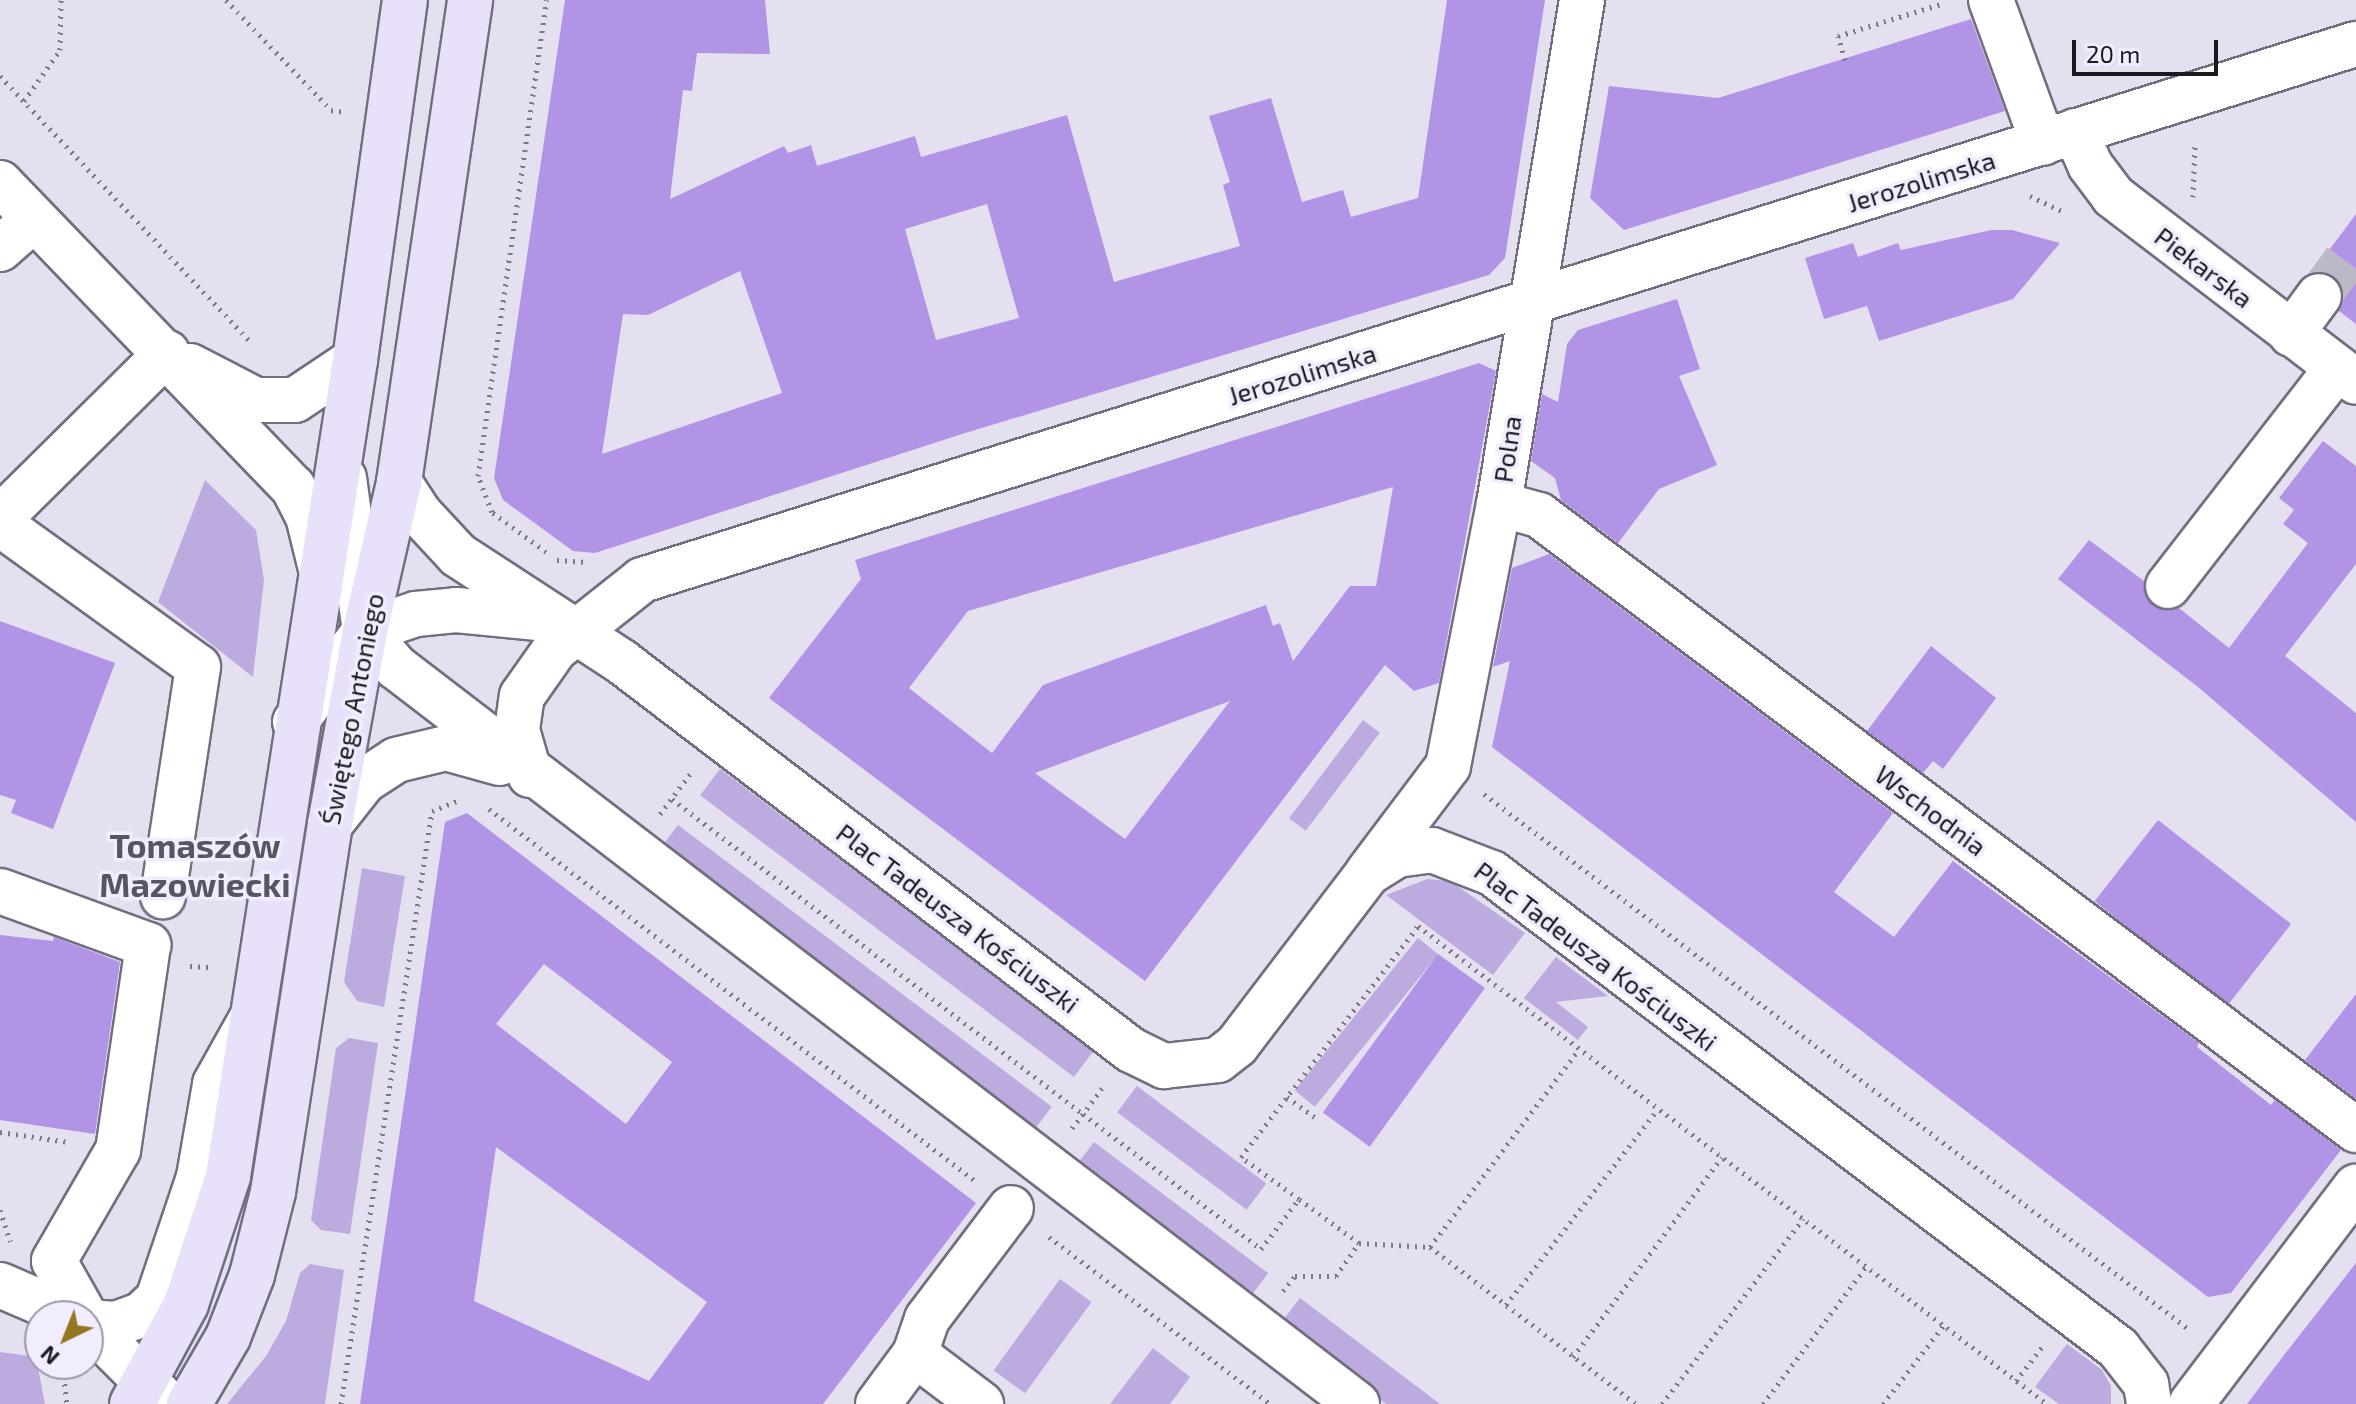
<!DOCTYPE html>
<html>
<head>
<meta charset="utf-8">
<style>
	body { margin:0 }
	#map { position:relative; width:2356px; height:1404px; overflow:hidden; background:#e5e0f0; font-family:"Exo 2",sans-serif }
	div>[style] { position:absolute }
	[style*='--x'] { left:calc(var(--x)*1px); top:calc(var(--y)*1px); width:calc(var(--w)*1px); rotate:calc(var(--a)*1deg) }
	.green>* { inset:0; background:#bdabdf; transform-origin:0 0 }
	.building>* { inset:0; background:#b294e7; transform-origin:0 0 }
	.minor-tunnel>* { height:44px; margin-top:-22px; transform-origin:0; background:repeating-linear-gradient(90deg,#bcb8c6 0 44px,transparent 0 66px) }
	.path>* { height:5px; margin-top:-2.5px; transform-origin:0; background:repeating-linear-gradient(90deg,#7c7983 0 2px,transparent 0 8px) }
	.roads { filter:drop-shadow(2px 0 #736e7d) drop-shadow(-2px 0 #736e7d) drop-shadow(0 2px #736e7d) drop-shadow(0 -2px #736e7d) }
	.minor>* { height:44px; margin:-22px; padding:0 22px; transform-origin:22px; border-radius:22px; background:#fff }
	.major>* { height:44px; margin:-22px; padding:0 22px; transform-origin:22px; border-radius:22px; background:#e9e1fa }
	span { translate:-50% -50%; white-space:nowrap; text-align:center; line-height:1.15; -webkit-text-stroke:7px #f2edfe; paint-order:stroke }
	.street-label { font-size:26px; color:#1a191e }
	.district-label { font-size:34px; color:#595463; font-weight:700 }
	.north { position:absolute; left:24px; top:1300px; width:80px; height:80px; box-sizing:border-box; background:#f2edfe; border:2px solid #9c98a4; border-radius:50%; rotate:223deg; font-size:22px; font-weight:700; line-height:32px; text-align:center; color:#1a191e }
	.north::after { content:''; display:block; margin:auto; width:28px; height:36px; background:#93771e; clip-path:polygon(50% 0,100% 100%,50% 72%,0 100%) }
	.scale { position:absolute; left:2072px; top:40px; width:146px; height:36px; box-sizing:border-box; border:4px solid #1a191e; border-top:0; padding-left:10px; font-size:24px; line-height:28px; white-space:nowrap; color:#1a191e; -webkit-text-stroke:6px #f2edfe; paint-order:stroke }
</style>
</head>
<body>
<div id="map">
	<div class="green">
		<i style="clip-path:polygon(205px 480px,256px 530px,264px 580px,253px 677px,158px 602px)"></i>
		<i style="left:1363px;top:720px;width:21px;height:123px;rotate:37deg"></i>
		<i style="left:720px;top:769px;width:468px;height:33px;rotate:37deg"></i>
		<i style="left:678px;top:825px;width:468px;height:32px;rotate:37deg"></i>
		<i style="clip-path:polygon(362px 868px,405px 876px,384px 1007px,357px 1001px,344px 982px)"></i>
		<i style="clip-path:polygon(1427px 879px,1450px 881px,1525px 933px,1493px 975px,1386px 895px)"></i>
		<i style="left:1418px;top:938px;width:26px;height:196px;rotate:39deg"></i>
		<i style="clip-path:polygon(1556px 957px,1608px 996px,1556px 1002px,1588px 1027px,1578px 1040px,1524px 998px)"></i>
		<i style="clip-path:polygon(349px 1038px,378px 1043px,350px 1234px,321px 1230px,311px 1220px,336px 1048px)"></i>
		<i style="left:1137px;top:1086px;width:162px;height:33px;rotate:37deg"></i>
		<i style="left:1094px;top:1142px;width:218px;height:32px;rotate:37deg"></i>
		<i style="clip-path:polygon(310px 1264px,344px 1270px,325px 1404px,227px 1404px,266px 1356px,286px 1321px,300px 1273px)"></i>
		<i style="left:1060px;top:1279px;width:39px;height:113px;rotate:36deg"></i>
		<i style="clip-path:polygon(1300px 1298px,1440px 1404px,1386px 1404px,1280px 1324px)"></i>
		<i style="clip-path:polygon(2067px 1344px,2102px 1370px,2111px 1386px,2111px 1404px,2059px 1404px,2035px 1387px)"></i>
		<i style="clip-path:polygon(1153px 1348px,1190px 1377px,1170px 1404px,1110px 1404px)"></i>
		<i style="clip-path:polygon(0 1352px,36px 1357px,45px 1404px,0 1404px)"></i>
	</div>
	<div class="building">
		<i style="clip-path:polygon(evenodd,565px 0,765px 0,770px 54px,697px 53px,692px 91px,683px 90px,670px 199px,784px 146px,788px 153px,811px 145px,817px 166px,915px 136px,921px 157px,1067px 115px,1114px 282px,1240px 246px,1223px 185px,1230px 182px,1209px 116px,1271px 98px,1302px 202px,1343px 190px,1351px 217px,1418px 198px,1447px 0,1545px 0,1505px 258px,1489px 275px,962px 434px,595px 553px,573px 551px,503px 500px,494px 478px,565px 0,987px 204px,1019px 318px,936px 340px,905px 229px,987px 204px,565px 0,740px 271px,782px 393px,602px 454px,623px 314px,648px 315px,740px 271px)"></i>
		<i style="clip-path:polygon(1971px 19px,2005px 111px,1624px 230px,1590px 198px,1609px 86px,1718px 98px)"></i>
		<i style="clip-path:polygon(2356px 214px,2356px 324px,2339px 311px,2344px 298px,2334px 276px,2312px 273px)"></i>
		<i style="clip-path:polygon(1991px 230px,2012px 230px,2060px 243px,2013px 299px,1879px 341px,1867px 306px,1824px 319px,1805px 258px,1853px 243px,1858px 257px,1898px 243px,1901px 250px)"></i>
		<i style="clip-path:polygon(1677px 299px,1700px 369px,1679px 376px,1717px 465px,1659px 489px,1618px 543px,1561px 500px,1555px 478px,1531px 461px,1542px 394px,1558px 402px,1567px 344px,1578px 330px)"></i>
		<i style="clip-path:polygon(evenodd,1479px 363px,1496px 371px,1439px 683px,1414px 691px,1385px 665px,1145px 981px,769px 698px,861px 579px,855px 560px,1479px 363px,1393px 487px,1376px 586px,1350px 586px,1293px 661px,1280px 623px,1273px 626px,1266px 605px,1043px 685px,992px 753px,909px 688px,968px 611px,1393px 487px,1479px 363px,1230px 701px,1125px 839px,1035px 773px,1230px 701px)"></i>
		<i style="clip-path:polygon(2323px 441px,2356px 466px,2356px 564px,2285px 656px,2356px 713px,2356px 822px,2198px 687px,2058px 579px,2089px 540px,2144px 581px,2153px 606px,2179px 608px,2229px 648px,2308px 543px,2283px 524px,2294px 510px,2279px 498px)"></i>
		<i style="clip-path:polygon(1549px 554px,1893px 813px,1834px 892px,1894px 937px,1953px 861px,2199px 1043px,2197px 1047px,2271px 1105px,2275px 1100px,2341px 1150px,2231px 1293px,2208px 1297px,1492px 747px,1510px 661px,1493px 667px,1512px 568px)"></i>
		<i style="clip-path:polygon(0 621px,115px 663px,53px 829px,11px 813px,16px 800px,0 795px)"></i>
		<i style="clip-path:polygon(1931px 646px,1996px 698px,1943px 769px,1933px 761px,1923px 773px,1867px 731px)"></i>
		<i style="clip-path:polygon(evenodd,467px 813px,976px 1203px,823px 1404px,360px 1404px,445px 822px,467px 813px,544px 964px,672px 1062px,626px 1124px,496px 1024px,544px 964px,467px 813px,496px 1147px,707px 1302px,649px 1381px,474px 1301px,496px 1147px)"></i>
		<i style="left:2158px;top:820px;width:169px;height:103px;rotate:38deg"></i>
		<i style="clip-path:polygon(0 935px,53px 941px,54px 937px,120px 962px,95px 1134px,0 1120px)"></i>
		<i style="left:1438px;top:954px;width:58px;height:196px;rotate:36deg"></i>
		<i style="clip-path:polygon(2356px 994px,2356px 1099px,2305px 1060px)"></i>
		<i style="clip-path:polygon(2356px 1263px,2356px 1404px,2247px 1404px,2284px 1355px)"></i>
	</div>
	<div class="minor-tunnel">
		<i style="--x:2319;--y:296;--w:62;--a:-53.5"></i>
	</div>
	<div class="path">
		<i style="--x:226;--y:0;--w:152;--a:46.3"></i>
		<i style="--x:331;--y:110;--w:12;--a:9"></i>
		<i style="--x:1845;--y:60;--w:25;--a:-106"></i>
		<i style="--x:1838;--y:36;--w:111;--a:-17.3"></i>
		<i style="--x:0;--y:76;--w:367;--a:46.7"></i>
		<i style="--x:24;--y:101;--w:62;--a:-54.8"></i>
		<i style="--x:60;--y:50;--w:50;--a:-88.9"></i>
		<i style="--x:2030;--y:196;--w:38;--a:25"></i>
		<i style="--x:2193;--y:197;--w:54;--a:-87.9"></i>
		<i style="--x:546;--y:552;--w:67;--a:-143.5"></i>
		<i style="--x:492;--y:512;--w:39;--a:-111"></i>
		<i style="--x:478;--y:476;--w:481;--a:-81.8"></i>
		<i style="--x:557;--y:560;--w:30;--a:4"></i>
		<i style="--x:1484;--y:794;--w:886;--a:37.21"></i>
		<i style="--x:672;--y:799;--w:518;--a:37.47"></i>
		<i style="--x:1083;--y:1114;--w:18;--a:128"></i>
		<i style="--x:489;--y:809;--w:611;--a:37.41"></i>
		<i style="--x:660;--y:814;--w:50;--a:-53.1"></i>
		<i style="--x:190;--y:966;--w:22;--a:3"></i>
		<i style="--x:1102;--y:1088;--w:32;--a:126"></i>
		<i style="--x:1083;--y:1114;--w:223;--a:37.2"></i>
		<i style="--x:1261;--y:1249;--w:63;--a:-52.8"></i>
		<i style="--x:1299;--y:1199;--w:72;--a:-144.1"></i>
		<i style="--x:1241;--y:1157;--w:291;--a:-52.5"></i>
		<i style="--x:1418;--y:926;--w:790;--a:37.23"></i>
		<i style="--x:1287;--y:1097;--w:34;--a:36"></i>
		<i style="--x:0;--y:1132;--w:69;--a:8.4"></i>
		<i style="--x:0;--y:1210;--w:33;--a:72"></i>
		<i style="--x:1049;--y:1237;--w:278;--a:37"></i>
		<i style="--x:1359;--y:1243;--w:71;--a:3.2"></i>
		<i style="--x:1430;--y:1247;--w:259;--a:37.3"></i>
		<i style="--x:1430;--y:1247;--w:248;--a:-53"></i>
		<i style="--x:1283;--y:1291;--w:19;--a:-51"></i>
		<i style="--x:1295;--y:1276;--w:41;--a:0"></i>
		<i style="--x:1336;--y:1276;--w:40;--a:-55.1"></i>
		<i style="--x:1359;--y:1243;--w:74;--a:-143.7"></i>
		<i style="--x:1506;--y:1305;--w:248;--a:-52.2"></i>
		<i style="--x:1573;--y:1357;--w:249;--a:-53.3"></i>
		<i style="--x:63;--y:1368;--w:36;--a:84"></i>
		<i style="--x:2016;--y:1381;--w:43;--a:-52.6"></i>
		<i style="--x:341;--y:1404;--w:600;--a:-81.28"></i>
		<i style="--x:432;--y:811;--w:27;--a:-22"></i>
		<i style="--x:1662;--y:1404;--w:233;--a:-52.7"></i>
		<i style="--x:1763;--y:1404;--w:171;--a:-53.1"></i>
		<i style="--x:1883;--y:1404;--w:100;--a:-52.3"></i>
	</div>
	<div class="roads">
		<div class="minor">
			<i style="--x:1991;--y:0;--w:152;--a:70"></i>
			<i style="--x:2075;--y:131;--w:37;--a:66"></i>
			<i style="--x:2090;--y:165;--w:39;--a:53"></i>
			<i style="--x:2113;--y:196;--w:306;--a:37.4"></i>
			<i style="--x:0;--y:183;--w:422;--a:46.1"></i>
			<i style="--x:293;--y:487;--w:33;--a:63"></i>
			<i style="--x:308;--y:516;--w:59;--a:76.2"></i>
			<i style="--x:0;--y:249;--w:45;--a:-41.4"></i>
			<i style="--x:2291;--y:334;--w:47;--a:-53.6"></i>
			<i style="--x:190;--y:366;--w:74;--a:27.3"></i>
			<i style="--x:256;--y:400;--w:39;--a:0"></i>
			<i style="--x:295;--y:400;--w:72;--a:-33.7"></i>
			<i style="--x:344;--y:478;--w:154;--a:82.2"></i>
			<i style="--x:365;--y:631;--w:48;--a:49.3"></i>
			<i style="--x:396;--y:667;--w:1211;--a:37.48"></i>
			<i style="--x:399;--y:482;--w:37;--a:57"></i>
			<i style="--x:419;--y:513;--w:57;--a:47.1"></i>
			<i style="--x:458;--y:555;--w:196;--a:33.1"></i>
			<i style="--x:622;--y:662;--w:640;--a:37.32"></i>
			<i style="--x:1131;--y:1050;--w:37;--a:26"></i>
			<i style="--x:1164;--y:1066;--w:54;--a:-6.3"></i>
			<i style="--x:1218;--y:1060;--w:24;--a:-38"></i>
			<i style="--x:1237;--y:1045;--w:216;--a:-52.7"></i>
			<i style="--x:1368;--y:873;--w:34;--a:-32"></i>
			<i style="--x:1397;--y:855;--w:35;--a:-8"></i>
			<i style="--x:1432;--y:850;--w:64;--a:21"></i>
			<i style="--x:1492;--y:873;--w:786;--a:37.19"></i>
			<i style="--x:2118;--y:1348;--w:46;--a:52.1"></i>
			<i style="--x:2146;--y:1384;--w:20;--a:81"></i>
			<i style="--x:1499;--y:504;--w:41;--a:15.4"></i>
			<i style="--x:1539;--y:515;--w:1023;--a:36.97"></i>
			<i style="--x:0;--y:518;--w:235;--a:-44.7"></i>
			<i style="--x:0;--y:524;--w:244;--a:35.8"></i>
			<i style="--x:198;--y:667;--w:232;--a:98.7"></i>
			<i style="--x:2168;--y:586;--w:276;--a:-52.2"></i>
			<i style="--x:295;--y:722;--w:115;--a:-52.4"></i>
			<i style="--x:365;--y:631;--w:54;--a:-18.4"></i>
			<i style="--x:416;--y:614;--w:40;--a:-5.7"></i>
			<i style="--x:456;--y:610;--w:90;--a:5.7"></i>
			<i style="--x:530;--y:775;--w:47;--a:-106.1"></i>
			<i style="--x:517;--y:730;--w:34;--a:-82"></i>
			<i style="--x:522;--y:696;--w:57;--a:-54.9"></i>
			<i style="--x:555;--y:649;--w:111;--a:-38.4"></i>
			<i style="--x:642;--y:580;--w:1796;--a:-17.37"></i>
			<i style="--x:330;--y:824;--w:55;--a:-51.7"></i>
			<i style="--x:364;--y:781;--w:38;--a:-33"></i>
			<i style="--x:396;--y:760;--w:51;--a:-13.5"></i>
			<i style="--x:446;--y:748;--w:56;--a:15.5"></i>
			<i style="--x:1369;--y:871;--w:131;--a:-53"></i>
			<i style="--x:1448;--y:766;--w:267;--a:-79"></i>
			<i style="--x:1499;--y:504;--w:511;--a:-80.65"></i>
			<i style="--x:0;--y:891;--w:158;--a:20"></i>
			<i style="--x:148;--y:945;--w:207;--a:98.3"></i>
			<i style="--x:118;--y:1150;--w:128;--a:120"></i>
			<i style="--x:54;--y:1261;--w:63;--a:60.6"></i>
			<i style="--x:0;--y:1285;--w:78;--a:23.3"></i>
			<i style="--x:88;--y:1322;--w:28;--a:4"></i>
			<i style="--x:116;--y:1324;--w:27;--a:-20"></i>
			<i style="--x:141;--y:1315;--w:23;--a:-43"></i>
			<i style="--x:158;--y:1299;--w:129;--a:-71.4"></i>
			<i style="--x:199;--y:1177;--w:94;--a:-80.2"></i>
			<i style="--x:215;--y:1084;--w:72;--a:-60.9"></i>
			<i style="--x:88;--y:1324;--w:113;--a:45"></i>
			<i style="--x:915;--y:1354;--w:83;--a:37.1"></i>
			<i style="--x:878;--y:1404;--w:62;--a:-53.5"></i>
			<i style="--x:915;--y:1354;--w:37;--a:-71"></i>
			<i style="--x:927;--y:1319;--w:139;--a:-52.9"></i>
			<i style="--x:2191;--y:1404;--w:273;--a:-52.8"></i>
		</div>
		<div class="major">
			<i style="--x:132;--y:1404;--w:114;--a:-61.6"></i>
			<i style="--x:186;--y:1304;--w:135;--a:-71.8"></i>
			<i style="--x:228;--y:1176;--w:826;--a:-81.15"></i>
			<i style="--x:355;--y:360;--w:363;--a:-82.1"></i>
			<i style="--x:189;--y:1404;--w:78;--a:-59.8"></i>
			<i style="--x:228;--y:1337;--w:66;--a:-68.8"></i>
			<i style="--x:252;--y:1275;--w:86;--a:-75.8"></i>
			<i style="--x:273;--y:1192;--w:372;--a:-81.2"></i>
			<i style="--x:330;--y:824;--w:196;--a:-79.7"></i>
			<i style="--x:365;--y:631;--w:153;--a:-77.1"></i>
			<i style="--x:399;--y:482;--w:487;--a:-81.6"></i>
		</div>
	</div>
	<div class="street-label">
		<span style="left:1921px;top:181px;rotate:-17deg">Jerozolimska</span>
		<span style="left:2204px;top:267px;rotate:37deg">Piekarska</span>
		<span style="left:1302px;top:374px;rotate:-17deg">Jerozolimska</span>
		<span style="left:1507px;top:449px;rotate:-82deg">Polna</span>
		<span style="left:352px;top:709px;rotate:-79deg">Świętego Antoniego</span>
		<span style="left:1931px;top:810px;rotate:37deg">Wschodnia</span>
		<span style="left:958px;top:918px;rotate:37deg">Plac Tadeusza Kościuszki</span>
		<span style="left:1596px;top:956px;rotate:37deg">Plac Tadeusza Kościuszki</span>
	</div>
	<div class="district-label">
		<span style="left:195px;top:864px">Tomaszów<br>Mazowiecki</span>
	</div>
	<div class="north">N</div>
	<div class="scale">20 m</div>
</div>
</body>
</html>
